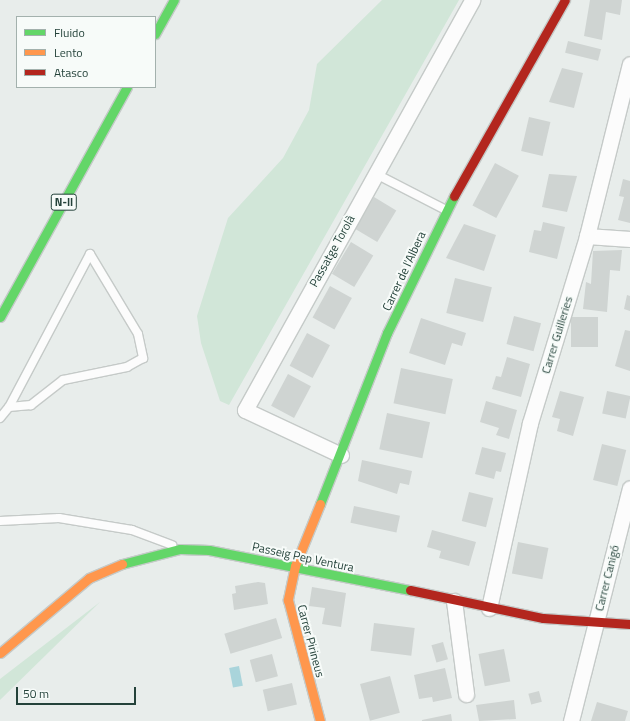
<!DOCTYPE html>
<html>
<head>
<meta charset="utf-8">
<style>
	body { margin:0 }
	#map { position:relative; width:630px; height:721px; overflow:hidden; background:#e8edeb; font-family:"Titillium Web",sans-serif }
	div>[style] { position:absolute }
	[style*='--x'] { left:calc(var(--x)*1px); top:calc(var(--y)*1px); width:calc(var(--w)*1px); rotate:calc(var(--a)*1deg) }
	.green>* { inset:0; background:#d1e6d8 }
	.water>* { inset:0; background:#a9d4db; transform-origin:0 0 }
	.building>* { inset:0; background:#cfd4d2; transform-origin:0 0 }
	.roads { filter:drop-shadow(1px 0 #c5cac8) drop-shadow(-1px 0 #c5cac8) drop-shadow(0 1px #c5cac8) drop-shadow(0 -1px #c5cac8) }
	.lane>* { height:8px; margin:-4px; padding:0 4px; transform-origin:4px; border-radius:4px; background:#fcfcfc }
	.street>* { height:15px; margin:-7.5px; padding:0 7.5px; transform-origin:7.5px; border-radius:7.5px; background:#fcfcfc }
	.fast>* { height:9px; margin:-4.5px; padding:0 4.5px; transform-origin:4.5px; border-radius:4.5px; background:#63d668 }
	.slow>* { height:9px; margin:-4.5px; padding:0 4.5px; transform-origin:4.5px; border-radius:4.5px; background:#ff974d }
	.jam>* { height:9px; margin:-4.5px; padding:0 4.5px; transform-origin:4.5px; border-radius:4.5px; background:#b3261e }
	span { translate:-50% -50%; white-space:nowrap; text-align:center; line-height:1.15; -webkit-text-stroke:4px #f7fbf9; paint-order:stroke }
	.shield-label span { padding:1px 3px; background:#f7fbf9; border:1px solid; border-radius:3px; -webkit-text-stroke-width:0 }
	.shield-label { font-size:11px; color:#24423a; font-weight:700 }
	.street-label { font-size:12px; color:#24423a }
	.legend { position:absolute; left:16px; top:16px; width:140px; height:72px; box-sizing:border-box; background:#f7fbf9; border:1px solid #a3b1ad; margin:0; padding:5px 7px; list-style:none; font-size:12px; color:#24423a }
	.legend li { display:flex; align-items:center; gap:8px; height:20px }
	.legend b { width:20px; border:1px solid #a3b1ad }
	.scale { position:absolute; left:16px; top:687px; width:120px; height:18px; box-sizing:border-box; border:2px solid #24423a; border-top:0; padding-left:5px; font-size:12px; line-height:14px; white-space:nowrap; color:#24423a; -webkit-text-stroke:3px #f7fbf9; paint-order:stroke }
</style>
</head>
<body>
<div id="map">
	<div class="green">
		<i style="clip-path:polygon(382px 0,459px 0,229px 405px,220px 401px,201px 343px,197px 316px,228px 218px,283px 158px,309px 110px,317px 64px)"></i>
		<i style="clip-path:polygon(100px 602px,0 700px,0 679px)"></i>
	</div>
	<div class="water">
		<i style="left:239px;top:666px;width:20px;height:10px;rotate:79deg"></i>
	</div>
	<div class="building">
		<i style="clip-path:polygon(590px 0,622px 0,620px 15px,606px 12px,602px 40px,584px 36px)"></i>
		<i style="left:568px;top:41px;width:34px;height:12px;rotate:14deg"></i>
		<i style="clip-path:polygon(562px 68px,583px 73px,574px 108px,549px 102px)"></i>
		<i style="left:529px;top:117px;width:22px;height:35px;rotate:13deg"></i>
		<i style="left:495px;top:163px;width:27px;height:48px;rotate:28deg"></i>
		<i style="clip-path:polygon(549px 174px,577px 176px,567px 212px,542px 207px)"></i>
		<i style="clip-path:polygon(623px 179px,630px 181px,630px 223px,618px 220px,624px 197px,619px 196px)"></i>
		<i style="left:374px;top:197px;width:26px;height:37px;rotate:31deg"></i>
		<i style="clip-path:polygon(543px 222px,565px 227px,557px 259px,529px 252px,534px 230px,541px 231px)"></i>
		<i style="clip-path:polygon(464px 224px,496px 235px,484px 271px,446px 258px)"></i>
		<i style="left:351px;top:242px;width:26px;height:37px;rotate:31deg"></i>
		<i style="clip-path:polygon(622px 250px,620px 271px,610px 270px,607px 312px,583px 309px,586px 282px,591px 284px,593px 251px)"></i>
		<i style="left:455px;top:278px;width:38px;height:36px;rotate:14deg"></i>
		<i style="left:330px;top:286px;width:25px;height:36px;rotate:29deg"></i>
		<i style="clip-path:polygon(627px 295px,630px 296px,630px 311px,624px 309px)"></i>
		<i style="left:514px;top:316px;width:28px;height:29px;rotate:15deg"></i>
		<i style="left:571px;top:317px;width:27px;height:30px"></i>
		<i style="clip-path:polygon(421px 318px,466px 333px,462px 346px,452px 343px,445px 365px,409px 353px)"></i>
		<i style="clip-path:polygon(625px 330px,630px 331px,630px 371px,615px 366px)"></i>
		<i style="left:307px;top:333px;width:26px;height:37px;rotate:28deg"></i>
		<i style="clip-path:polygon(507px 357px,530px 364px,521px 397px,492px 389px,496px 376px,501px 377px)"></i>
		<i style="left:401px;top:368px;width:53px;height:36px;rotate:12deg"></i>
		<i style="left:288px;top:374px;width:26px;height:36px;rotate:28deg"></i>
		<i style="clip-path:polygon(560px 391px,584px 397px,573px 436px,557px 431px,560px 419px,552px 417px)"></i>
		<i style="left:607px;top:391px;width:24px;height:23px;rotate:12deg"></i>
		<i style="clip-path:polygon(486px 401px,517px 410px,509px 439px,496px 435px,499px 428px,480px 422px)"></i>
		<i style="left:387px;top:413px;width:44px;height:37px;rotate:12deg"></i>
		<i style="left:602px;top:444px;width:25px;height:37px;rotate:14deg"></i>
		<i style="clip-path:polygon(482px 447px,506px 453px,501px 472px,496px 471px,494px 479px,475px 474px)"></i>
		<i style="clip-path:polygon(362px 460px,412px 471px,409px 485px,400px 483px,397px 494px,358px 481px)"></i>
		<i style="left:469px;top:492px;width:25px;height:30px;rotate:14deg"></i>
		<i style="left:354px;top:506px;width:47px;height:17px;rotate:12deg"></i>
		<i style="clip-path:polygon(432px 530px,476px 542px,469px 566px,439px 558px,441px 551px,427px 547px)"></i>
		<i style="left:518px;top:542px;width:31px;height:32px;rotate:11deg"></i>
		<i style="clip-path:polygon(258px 582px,265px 583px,268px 604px,234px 610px,232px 594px,236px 593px,235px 586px)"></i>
		<i style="clip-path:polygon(312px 587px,346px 593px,341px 627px,322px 624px,325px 608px,309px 606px)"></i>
		<i style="left:276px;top:618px;width:21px;height:54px;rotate:73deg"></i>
		<i style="left:374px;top:623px;width:41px;height:28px;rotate:7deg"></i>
		<i style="left:443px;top:642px;width:18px;height:12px;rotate:74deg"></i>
		<i style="left:504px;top:649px;width:33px;height:26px;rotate:79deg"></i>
		<i style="left:272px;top:654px;width:23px;height:23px;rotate:75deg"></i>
		<i style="clip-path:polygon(445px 668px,452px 698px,433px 702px,432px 697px,419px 699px,414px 675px)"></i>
		<i style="left:390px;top:676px;width:38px;height:31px;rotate:75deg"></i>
		<i style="left:292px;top:683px;width:22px;height:30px;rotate:77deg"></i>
		<i style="left:539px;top:691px;width:11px;height:11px;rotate:75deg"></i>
		<i style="clip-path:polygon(514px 700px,516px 719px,479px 721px,476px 705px)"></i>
		<i style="clip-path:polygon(597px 702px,628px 711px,625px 721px,591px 721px)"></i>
		<i style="clip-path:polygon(451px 714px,452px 721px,422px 721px,422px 720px)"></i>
	</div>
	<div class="roads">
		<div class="lane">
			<i style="--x:374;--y:173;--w:81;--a:27.2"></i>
			<i style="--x:0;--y:418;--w:14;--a:-51"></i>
			<i style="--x:9;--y:407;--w:173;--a:-62.1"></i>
			<i style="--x:90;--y:254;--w:93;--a:59"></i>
			<i style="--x:138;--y:334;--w:25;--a:78"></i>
			<i style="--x:143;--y:358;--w:18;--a:151"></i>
			<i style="--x:127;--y:367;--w:65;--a:168.5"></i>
			<i style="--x:63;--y:380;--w:41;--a:142"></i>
			<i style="--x:31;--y:405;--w:22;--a:175"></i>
			<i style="--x:0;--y:521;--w:59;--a:-2.9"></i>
			<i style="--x:59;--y:518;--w:74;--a:9.3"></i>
			<i style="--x:132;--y:530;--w:43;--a:20.6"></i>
		</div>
		<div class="street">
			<i style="--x:587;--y:236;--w:43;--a:4"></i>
			<i style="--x:341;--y:455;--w:106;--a:-154.9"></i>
			<i style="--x:245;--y:410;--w:469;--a:-61"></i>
			<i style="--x:454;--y:601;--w:94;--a:82.6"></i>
			<i style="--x:489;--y:608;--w:189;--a:-77.5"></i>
			<i style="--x:530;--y:423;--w:195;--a:-73"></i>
			<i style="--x:587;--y:236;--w:177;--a:-76"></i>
			<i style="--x:571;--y:721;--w:240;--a:-75.8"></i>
		</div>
		<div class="fast">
			<i style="--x:155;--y:34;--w:39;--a:-61"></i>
			<i style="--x:0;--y:317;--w:263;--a:-61.1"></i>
			<i style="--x:320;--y:504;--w:184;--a:-68.6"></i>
			<i style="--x:387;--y:333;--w:153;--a:-63.9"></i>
			<i style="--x:122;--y:564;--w:60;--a:-14.5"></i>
			<i style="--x:180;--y:549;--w:29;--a:2"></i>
			<i style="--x:209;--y:550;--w:205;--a:11.3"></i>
		</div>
		<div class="slow">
			<i style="--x:320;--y:504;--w:67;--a:112"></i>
			<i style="--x:295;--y:566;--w:35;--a:102"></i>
			<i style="--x:288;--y:600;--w:125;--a:75.2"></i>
			<i style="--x:0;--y:653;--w:116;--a:-40.1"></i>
			<i style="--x:89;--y:578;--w:36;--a:-23"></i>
		</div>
		<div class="jam">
			<i style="--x:454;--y:196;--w:225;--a:-60.5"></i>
			<i style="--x:410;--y:590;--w:136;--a:11.9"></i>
			<i style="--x:543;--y:618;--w:87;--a:3.9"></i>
		</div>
	</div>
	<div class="shield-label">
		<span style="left:64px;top:202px">N-II</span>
	</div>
	<div class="street-label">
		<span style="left:332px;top:251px;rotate:-61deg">Passatge Torolà</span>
		<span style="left:404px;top:271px;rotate:-65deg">Carrer de l'Albera</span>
		<span style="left:557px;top:335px;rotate:-73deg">Carrer Guilleries</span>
		<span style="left:303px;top:557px;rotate:12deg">Passeig Pep Ventura</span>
		<span style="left:607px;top:578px;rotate:-76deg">Carrer Canigó</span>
		<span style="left:311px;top:641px;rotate:75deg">Carrer Pirineus</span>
	</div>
	<ul class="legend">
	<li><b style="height:5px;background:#63d668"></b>Fluido</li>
	<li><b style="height:5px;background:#ff974d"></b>Lento</li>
	<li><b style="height:5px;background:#b3261e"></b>Atasco</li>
	</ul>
	<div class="scale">50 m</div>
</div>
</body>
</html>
